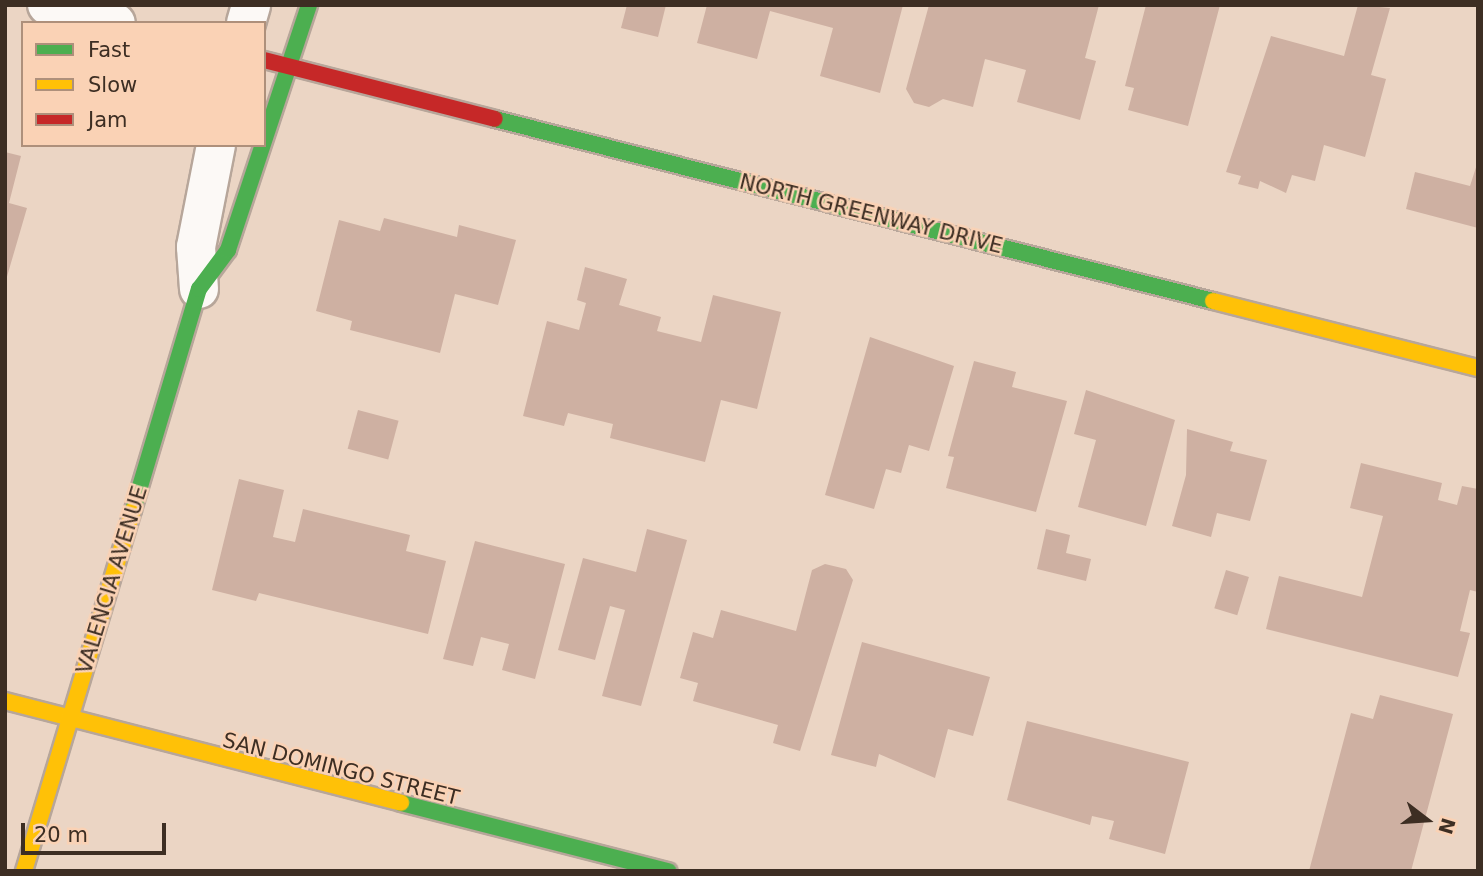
<!DOCTYPE html>
<html>
<head>
<meta charset="utf-8">
<style>
	body { margin:0 }
	#map { position:relative; width:1483px; height:876px; overflow:hidden; background:#ebd5c4; font-family:"DejaVu Sans",sans-serif }
	div>[style] { position:absolute }
	[style*='--x'] { left:calc(var(--x)*1px); top:calc(var(--y)*1px); width:calc(var(--w)*1px); rotate:calc(var(--a)*1deg) }
	.building>* { inset:0; background:#ceb0a2; transform-origin:0 0 }
	.roads { filter:drop-shadow(2px 0 #b7a69a) drop-shadow(-2px 0 #b7a69a) drop-shadow(0 2px #b7a69a) drop-shadow(0 -2px #b7a69a) }
	.street>* { height:38px; margin:-19px; padding:0 19px; transform-origin:19px; border-radius:19px; background:#fcf9f6 }
	.fast>* { height:16px; margin:-8px; padding:0 8px; transform-origin:8px; border-radius:8px; background:#4caf50 }
	.slow>* { height:16px; margin:-8px; padding:0 8px; transform-origin:8px; border-radius:8px; background:#ffc107 }
	.jam>* { height:16px; margin:-8px; padding:0 8px; transform-origin:8px; border-radius:8px; background:#c62828 }
	span { translate:-50% -50%; white-space:nowrap; text-align:center; line-height:1.15; -webkit-text-stroke:5px #fad2b5; paint-order:stroke }
	.street-label { font-size:21px; color:#3d2e23 }
	.frame { position:absolute; inset:0; border:7px solid #3d2e23; pointer-events:none }
	.legend { position:absolute; left:21px; top:21px; width:245px; height:126px; box-sizing:border-box; background:#fad2b5; border:2px solid #ae907b; margin:0; padding:9px 12px; list-style:none; font-size:21px; color:#3d2e23 }
	.legend li { display:flex; align-items:center; gap:14px; height:35px }
	.legend b { width:35px; border:2px solid #ae907b }
	.north { position:absolute; left:1392px; top:785px; width:70px; height:70px; -webkit-text-stroke:5px #fad2b5; paint-order:stroke; rotate:107deg; font-size:19px; font-weight:700; line-height:28px; text-align:center; color:#3d2e23 }
	.north::after { content:''; display:block; margin:auto; width:24px; height:32px; background:#3d2e23; clip-path:polygon(50% 0,100% 100%,50% 72%,0 100%) }
	.scale { position:absolute; left:21px; top:823px; width:145px; height:32px; box-sizing:border-box; border:4px solid #3d2e23; border-top:0; padding-left:9px; font-size:21px; line-height:24px; white-space:nowrap; color:#3d2e23; -webkit-text-stroke:5px #fad2b5; paint-order:stroke }
</style>
</head>
<body>
<div id="map">
	<div class="building">
		<i style="clip-path:polygon(627px 5px,666px 5px,658px 37px,621px 28px)"></i>
		<i style="clip-path:polygon(707px 5px,903px 5px,880px 93px,820px 76px,833px 28px,770px 11px,757px 59px,697px 43px)"></i>
		<i style="clip-path:polygon(929px 5px,1099px 5px,1085px 58px,1096px 61px,1080px 120px,1017px 102px,1026px 70px,985px 59px,973px 107px,943px 99px,929px 107px,914px 103px,906px 89px)"></i>
		<i style="clip-path:polygon(1146px 5px,1220px 5px,1188px 126px,1128px 110px,1134px 88px,1125px 86px)"></i>
		<i style="clip-path:polygon(1358px 5px,1390px 8px,1371px 75px,1386px 79px,1365px 157px,1324px 145px,1315px 181px,1292px 175px,1286px 193px,1260px 181px,1258px 189px,1238px 184px,1241px 176px,1226px 172px,1271px 36px,1344px 56px)"></i>
		<i style="clip-path:polygon(5px 152px,21px 156px,9px 203px,27px 208px,6px 280px)"></i>
		<i style="clip-path:polygon(1478px 161px,1478px 228px,1406px 209px,1415px 172px,1470px 186px)"></i>
		<i style="clip-path:polygon(384px 218px,457px 237px,459px 225px,516px 240px,498px 305px,455px 294px,440px 353px,350px 330px,352px 321px,316px 311px,339px 220px,380px 231px)"></i>
		<i style="clip-path:polygon(585px 267px,627px 279px,619px 305px,661px 317px,657px 331px,701px 342px,713px 295px,781px 312px,757px 409px,721px 400px,705px 462px,610px 438px,613px 424px,568px 413px,564px 426px,523px 416px,547px 321px,579px 330px,586px 303px,577px 300px)"></i>
		<i style="clip-path:polygon(870px 337px,954px 366px,929px 451px,909px 445px,901px 473px,886px 469px,874px 509px,825px 495px)"></i>
		<i style="clip-path:polygon(974px 361px,1016px 372px,1012px 387px,1067px 401px,1036px 512px,946px 488px,954px 457px,948px 456px)"></i>
		<i style="clip-path:polygon(1086px 390px,1175px 420px,1146px 526px,1078px 507px,1096px 440px,1074px 434px)"></i>
		<i style="left:358px;top:410px;width:42px;height:40px;rotate:15deg"></i>
		<i style="clip-path:polygon(1187px 429px,1233px 442px,1230px 451px,1267px 460px,1250px 521px,1217px 513px,1211px 537px,1172px 526px,1186px 475px)"></i>
		<i style="clip-path:polygon(1361px 463px,1442px 483px,1438px 500px,1457px 505px,1462px 486px,1478px 489px,1478px 592px,1470px 590px,1460px 631px,1470px 633px,1458px 677px,1266px 629px,1279px 576px,1362px 597px,1383px 516px,1350px 508px)"></i>
		<i style="clip-path:polygon(239px 479px,284px 490px,273px 537px,295px 542px,303px 509px,410px 535px,406px 551px,446px 561px,428px 634px,259px 593px,256px 601px,212px 590px)"></i>
		<i style="clip-path:polygon(647px 529px,687px 540px,641px 706px,602px 696px,625px 610px,610px 606px,595px 660px,558px 650px,583px 558px,636px 572px)"></i>
		<i style="clip-path:polygon(1046px 529px,1070px 535px,1066px 553px,1091px 559px,1086px 581px,1037px 569px)"></i>
		<i style="clip-path:polygon(475px 541px,565px 564px,535px 679px,502px 670px,509px 644px,481px 637px,473px 666px,443px 659px)"></i>
		<i style="clip-path:polygon(825px 564px,846px 569px,853px 580px,800px 751px,773px 743px,778px 725px,693px 701px,698px 683px,680px 678px,693px 632px,713px 638px,721px 610px,796px 631px,812px 570px)"></i>
		<i style="left:1226px;top:570px;width:24px;height:40px;rotate:17deg"></i>
		<i style="clip-path:polygon(862px 642px,990px 677px,973px 736px,948px 729px,935px 778px,879px 754px,876px 767px,831px 755px)"></i>
		<i style="clip-path:polygon(1380px 695px,1453px 714px,1411px 871px,1309px 871px,1351px 713px,1373px 719px)"></i>
		<i style="clip-path:polygon(1027px 721px,1189px 762px,1165px 854px,1109px 839px,1114px 821px,1092px 816px,1090px 825px,1007px 800px)"></i>
	</div>
	<div class="roads">
		<div class="street">
			<i style="--x:47;--y:5;--w:71;--a:14.6"></i>
			<i style="--x:246;--y:23;--w:19;--a:-74"></i>
			<i style="--x:199;--y:289;--w:42;--a:-94.1"></i>
			<i style="--x:196;--y:247;--w:104;--a:-78.9"></i>
		</div>
		<div class="fast">
			<i style="--x:495;--y:119;--w:741;--a:14.22"></i>
			<i style="--x:133;--y:510;--w:231;--a:-73.4"></i>
			<i style="--x:199;--y:289;--w:49;--a:-53.4"></i>
			<i style="--x:228;--y:250;--w:258;--a:-71.7"></i>
			<i style="--x:401;--y:803;--w:276;--a:14.3"></i>
		</div>
		<div class="slow">
			<i style="--x:1213;--y:301;--w:273;--a:14.2"></i>
			<i style="--x:5;--y:701;--w:409;--a:14.4"></i>
			<i style="--x:24;--y:871;--w:377;--a:-73.2"></i>
		</div>
		<div class="jam">
			<i style="--x:264;--y:60;--w:238;--a:14.3"></i>
		</div>
	</div>
	<div class="street-label">
		<span style="left:871px;top:214px;rotate:14deg">NORTH GREENWAY DRIVE</span>
		<span style="left:112px;top:580px;rotate:-73deg">VALENCIA AVENUE</span>
		<span style="left:341px;top:769px;rotate:14deg">SAN DOMINGO STREET</span>
	</div>
	<div class="frame"></div>
	<ul class="legend">
	<li><b style="height:9px;background:#4caf50"></b>Fast</li>
	<li><b style="height:9px;background:#ffc107"></b>Slow</li>
	<li><b style="height:9px;background:#c62828"></b>Jam</li>
	</ul>
	<div class="north">N</div>
	<div class="scale">20 m</div>
</div>
</body>
</html>
